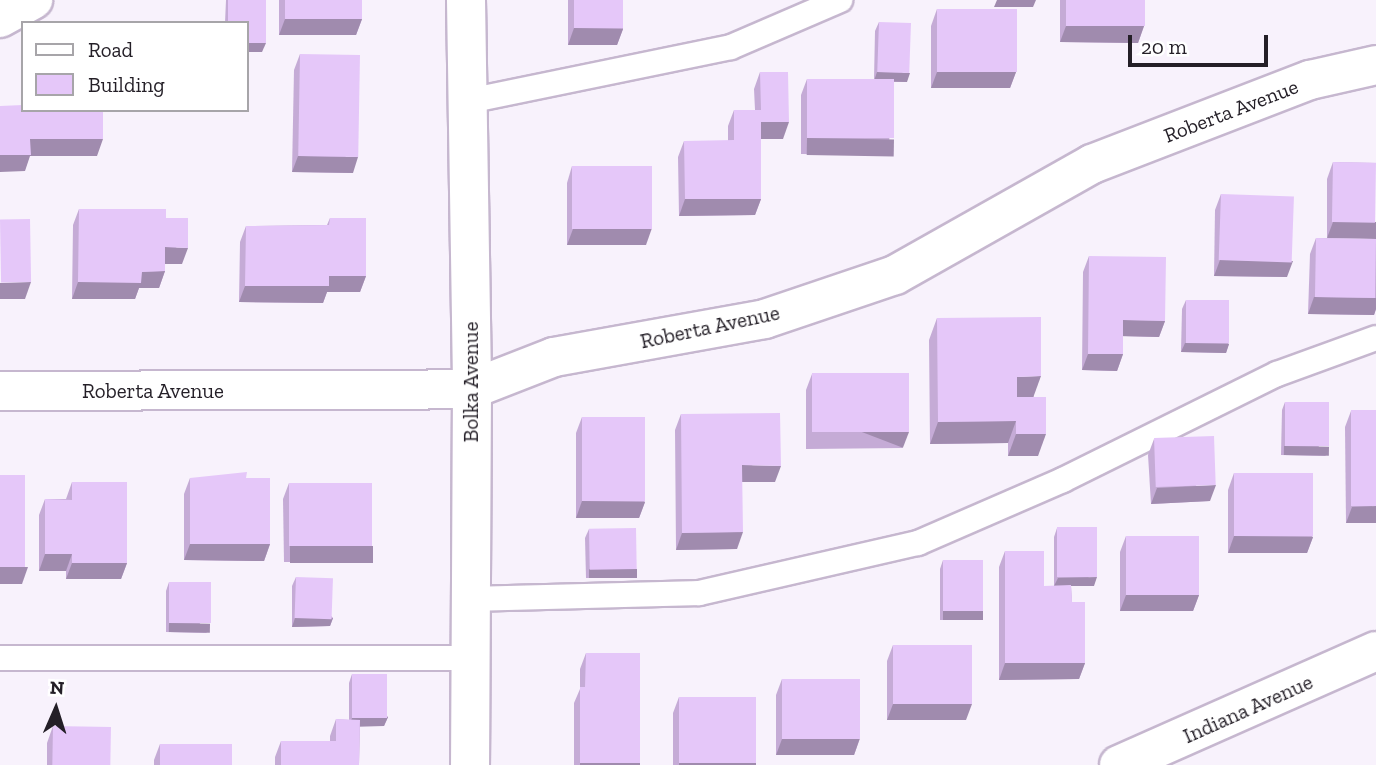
<!DOCTYPE html>
<html>
<head>
<meta charset="utf-8">
<style>
	body { margin:0 }
	#map { position:relative; width:1376px; height:765px; overflow:hidden; background:#f8f2fc; font-family:"Zilla Slab",serif }
	div>[style] { position:absolute }
	[style*='--x'] { left:calc(var(--x)*1px); top:calc(var(--y)*1px); width:calc(var(--w)*1px); rotate:calc(var(--a)*1deg) }
	.roads { filter:drop-shadow(2px 0 #c6b7cf) drop-shadow(-2px 0 #c6b7cf) drop-shadow(0 2px #c6b7cf) drop-shadow(0 -2px #c6b7cf) }
	.service>* { height:24px; margin:-12px; padding:0 12px; transform-origin:12px; border-radius:12px; background:#fff }
	.minor>* { height:38px; margin:-19px; padding:0 19px; transform-origin:19px; border-radius:19px; background:#fff }
	.wall>* { inset:0; background:#c5abd6 }
	.shaded-wall>* { inset:0; background:#a08bae; transform-origin:0 0 }
	.building>* { inset:0; background:#e5c7f9; transform-origin:0 0 }
	span { translate:-50% -50%; white-space:nowrap; text-align:center; line-height:1.15; -webkit-text-stroke:7px #fff; paint-order:stroke }
	.street-label { font-size:21px; color:#241f27 }
	.legend { position:absolute; left:21px; top:21px; width:228px; height:91px; box-sizing:border-box; background:#fff; border:2px solid #a7a5a9; margin:0; padding:9px 12px; list-style:none; font-size:21px; color:#241f27 }
	.legend li { display:flex; align-items:center; gap:14px; height:35px }
	.legend b { width:35px; border:2px solid #a7a5a9 }
	.north { position:absolute; left:21px; top:674px; width:70px; height:70px; -webkit-text-stroke:5px #fff; paint-order:stroke; rotate:3deg; font-size:19px; font-weight:700; line-height:28px; text-align:center; color:#241f27 }
	.north::after { content:''; display:block; margin:auto; width:24px; height:32px; background:#241f27; clip-path:polygon(50% 0,100% 100%,50% 72%,0 100%) }
	.scale { position:absolute; left:1128px; top:35px; width:140px; height:32px; box-sizing:border-box; border:4px solid #241f27; border-top:0; padding-left:9px; font-size:21px; line-height:24px; white-space:nowrap; color:#241f27; -webkit-text-stroke:5px #fff; paint-order:stroke }
</style>
</head>
<body>
<div id="map">
	<div class="roads">
		<div class="service">
			<i style="--x:468;--y:101;--w:268;--a:-11.6"></i>
			<i style="--x:731;--y:47;--w:119;--a:-23.3"></i>
			<i style="--x:471;--y:599;--w:228;--a:-1.5"></i>
			<i style="--x:699;--y:593;--w:225;--a:-12.9"></i>
			<i style="--x:918;--y:543;--w:158;--a:-23.5"></i>
			<i style="--x:1063;--y:480;--w:239;--a:-26.4"></i>
			<i style="--x:1277;--y:374;--w:105;--a:-20"></i>
			<i style="--x:0;--y:658;--w:471;--a:0"></i>
		</div>
		<div class="minor">
			<i style="--x:466;--y:0;--w:389;--a:89.1"></i>
			<i style="--x:472;--y:389;--w:376;--a:90.3"></i>
			<i style="--x:0;--y:18;--w:38;--a:-29"></i>
			<i style="--x:0;--y:391;--w:472;--a:-0.2"></i>
			<i style="--x:472;--y:389;--w:88;--a:-21.3"></i>
			<i style="--x:554;--y:357;--w:214;--a:-10.2"></i>
			<i style="--x:765;--y:319;--w:137;--a:-18.7"></i>
			<i style="--x:895;--y:275;--w:226;--a:-29.4"></i>
			<i style="--x:1092;--y:164;--w:234;--a:-21.1"></i>
			<i style="--x:1310;--y:80;--w:68;--a:-12.8"></i>
			<i style="--x:1119;--y:765;--w:281;--a:-23.9"></i>
		</div>
	</div>
	<div class="wall">
		<i style="clip-path:polygon(226px 0,266px 0,262px 52px,247px 23px,225px 23px)"></i>
		<i style="clip-path:polygon(279px 0,362px 0,362px 19px,356px 35px,279px 35px)"></i>
		<i style="clip-path:polygon(568px 0,623px 0,623px 29px,617px 45px,568px 45px)"></i>
		<i style="clip-path:polygon(1060px 0,1145px 0,1144px 26px,1138px 43px,1060px 42px)"></i>
		<i style="clip-path:polygon(937px 9px,1016px 72px,1010px 88px,931px 88px,931px 26px)"></i>
		<i style="clip-path:polygon(879px 22px,907px 82px,894px 82px,888px 155px,801px 154px,801px 95px,807px 79px,874px 79px,875px 31px)"></i>
		<i style="clip-path:polygon(300px 54px,353px 173px,292px 172px,294px 70px)"></i>
		<i style="clip-path:polygon(760px 72px,783px 139px,761px 139px,761px 199px,755px 215px,679px 216px,678px 157px,684px 141px,728px 141px,728px 126px,734px 110px,755px 110px,754px 89px)"></i>
		<i style="clip-path:polygon(1333px 162px,1376px 163px,1327px 238px,1327px 179px)"></i>
		<i style="clip-path:polygon(572px 166px,646px 245px,567px 245px,567px 183px)"></i>
		<i style="clip-path:polygon(1221px 194px,1287px 277px,1214px 276px,1215px 210px)"></i>
		<i style="clip-path:polygon(79px 209px,166px 218px,182px 264px,165px 264px,165px 271px,159px 288px,139px 288px,135px 299px,72px 299px,73px 225px)"></i>
		<i style="clip-path:polygon(330px 218px,366px 276px,360px 292px,327px 292px,323px 303px,239px 302px,240px 242px,246px 226px,327px 225px)"></i>
		<i style="clip-path:polygon(1316px 238px,1376px 239px,1376px 309px,1374px 315px,1308px 314px,1310px 254px)"></i>
		<i style="clip-path:polygon(1089px 256px,1165px 321px,1159px 337px,1123px 336px,1123px 354px,1117px 371px,1082px 370px,1083px 272px)"></i>
		<i style="clip-path:polygon(1186px 300px,1229px 344px,1226px 353px,1181px 352px,1182px 309px)"></i>
		<i style="clip-path:polygon(937px 318px,1034px 397px,1038px 456px,1008px 456px,1008px 443px,930px 444px,929px 340px)"></i>
		<i style="clip-path:polygon(812px 374px,903px 448px,806px 449px,806px 390px)"></i>
		<i style="clip-path:polygon(1285px 402px,1326px 456px,1281px 455px,1282px 410px)"></i>
		<i style="clip-path:polygon(1351px 411px,1376px 523px,1346px 523px,1345px 427px)"></i>
		<i style="clip-path:polygon(681px 414px,775px 482px,742px 482px,737px 549px,676px 550px,675px 430px)"></i>
		<i style="clip-path:polygon(582px 417px,645px 502px,639px 518px,576px 518px,576px 433px)"></i>
		<i style="clip-path:polygon(1154px 439px,1210px 501px,1151px 504px,1148px 455px)"></i>
		<i style="clip-path:polygon(1234px 473px,1313px 537px,1307px 553px,1228px 553px,1228px 490px)"></i>
		<i style="clip-path:polygon(190px 478px,246px 478px,270px 544px,264px 561px,184px 560px,184px 494px)"></i>
		<i style="clip-path:polygon(72px 482px,127px 563px,121px 579px,66px 579px,66px 571px,39px 571px,39px 515px,45px 499px,66px 499px)"></i>
		<i style="clip-path:polygon(289px 483px,367px 562px,284px 562px,283px 499px)"></i>
		<i style="clip-path:polygon(1057px 528px,1094px 586px,1071px 586px,1072px 602px,1085px 663px,1079px 679px,999px 680px,999px 567px,1005px 551px,1044px 586px,1054px 586px,1054px 537px)"></i>
		<i style="clip-path:polygon(589px 529px,634px 578px,586px 578px,585px 538px)"></i>
		<i style="clip-path:polygon(1126px 536px,1199px 595px,1193px 611px,1120px 611px,1120px 552px)"></i>
		<i style="clip-path:polygon(943px 560px,983px 611px,980px 620px,940px 620px,940px 569px)"></i>
		<i style="clip-path:polygon(296px 577px,333px 618px,330px 626px,292px 627px,292px 586px)"></i>
		<i style="clip-path:polygon(169px 582px,207px 633px,166px 632px,166px 591px)"></i>
		<i style="clip-path:polygon(893px 645px,966px 720px,887px 720px,887px 661px)"></i>
		<i style="clip-path:polygon(586px 653px,639px 765px,574px 765px,574px 703px,580px 689px,580px 669px)"></i>
		<i style="clip-path:polygon(352px 674px,388px 717px,384px 726px,360px 726px,359px 765px,275px 765px,275px 757px,281px 741px,330px 741px,330px 736px,336px 719px,349px 720px,349px 683px)"></i>
		<i style="clip-path:polygon(782px 679px,860px 738px,854px 755px,776px 755px,776px 695px)"></i>
		<i style="clip-path:polygon(679px 697px,756px 763px,755px 765px,673px 765px,673px 713px)"></i>
		<i style="clip-path:polygon(53px 726px,110px 765px,47px 765px,47px 743px)"></i>
		<i style="clip-path:polygon(160px 744px,232px 765px,154px 765px,154px 760px)"></i>
	</div>
	<div class="shaded-wall">
		<i style="clip-path:polygon(997px 0,1036px 0,1033px 7px,994px 7px)"></i>
		<i style="clip-path:polygon(285px 19px,362px 19px,356px 35px,279px 35px)"></i>
		<i style="clip-path:polygon(1066px 26px,1144px 26px,1138px 43px,1060px 42px)"></i>
		<i style="clip-path:polygon(574px 28px,623px 29px,617px 45px,568px 45px)"></i>
		<i style="clip-path:polygon(247px 43px,266px 43px,262px 52px,247px 52px)"></i>
		<i style="clip-path:polygon(877px 72px,910px 73px,907px 82px,874px 81px)"></i>
		<i style="clip-path:polygon(937px 72px,1016px 72px,1010px 88px,931px 88px)"></i>
		<i style="clip-path:polygon(130px 110px,205px 110px,204px 112px,130px 111px)"></i>
		<i style="clip-path:polygon(761px 122px,789px 122px,783px 139px,755px 139px)"></i>
		<i style="left:807px;top:138px;width:87px;height:17px;rotate:1deg"></i>
		<i style="clip-path:polygon(30px 139px,103px 139px,97px 156px,30px 156px,25px 171px,0 172px,0 155px)"></i>
		<i style="clip-path:polygon(298px 156px,358px 157px,353px 173px,292px 172px)"></i>
		<i style="clip-path:polygon(685px 199px,761px 199px,755px 215px,679px 216px)"></i>
		<i style="clip-path:polygon(1333px 222px,1376px 222px,1376px 239px,1327px 238px)"></i>
		<i style="clip-path:polygon(652px 228px,646px 245px,567px 245px,573px 229px)"></i>
		<i style="clip-path:polygon(165px 247px,188px 248px,182px 264px,160px 264px)"></i>
		<i style="clip-path:polygon(1220px 260px,1293px 261px,1287px 277px,1214px 276px)"></i>
		<i style="clip-path:polygon(165px 271px,159px 288px,139px 288px,135px 299px,72px 299px,78px 282px,142px 272px)"></i>
		<i style="clip-path:polygon(329px 276px,366px 276px,360px 292px,327px 292px,323px 303px,239px 302px,245px 286px)"></i>
		<i style="clip-path:polygon(31px 282px,25px 299px,0 299px,0 283px)"></i>
		<i style="clip-path:polygon(1314px 297px,1376px 298px,1376px 309px,1374px 315px,1308px 314px)"></i>
		<i style="clip-path:polygon(1123px 320px,1165px 321px,1159px 337px,1117px 336px)"></i>
		<i style="clip-path:polygon(1185px 343px,1229px 344px,1226px 353px,1181px 352px)"></i>
		<i style="clip-path:polygon(1088px 354px,1123px 354px,1117px 371px,1082px 370px)"></i>
		<i style="clip-path:polygon(1041px 376px,1033px 398px,1009px 399px,1017px 377px)"></i>
		<i style="clip-path:polygon(1016px 421px,1008px 443px,930px 444px,938px 422px)"></i>
		<i style="left:909px;top:432px;width:17px;height:97px;rotate:111deg"></i>
		<i style="clip-path:polygon(1016px 434px,1046px 434px,1038px 456px,1008px 456px)"></i>
		<i style="left:1284px;top:446px;width:45px;height:9px;rotate:1deg"></i>
		<i style="clip-path:polygon(742px 465px,781px 466px,775px 482px,736px 482px)"></i>
		<i style="clip-path:polygon(1216px 485px,1210px 501px,1151px 504px,1157px 488px)"></i>
		<i style="clip-path:polygon(582px 501px,645px 502px,639px 518px,576px 518px)"></i>
		<i style="clip-path:polygon(1376px 506px,1376px 523px,1346px 523px,1352px 507px)"></i>
		<i style="clip-path:polygon(743px 532px,737px 549px,676px 550px,682px 533px)"></i>
		<i style="clip-path:polygon(1234px 536px,1313px 537px,1307px 553px,1228px 553px)"></i>
		<i style="clip-path:polygon(190px 544px,270px 544px,264px 561px,184px 560px)"></i>
		<i style="left:290px;top:546px;width:83px;height:17px"></i>
		<i style="clip-path:polygon(45px 554px,72px 554px,66px 571px,39px 571px)"></i>
		<i style="clip-path:polygon(72px 563px,127px 563px,121px 579px,66px 579px)"></i>
		<i style="clip-path:polygon(0 567px,28px 567px,22px 584px,0 584px)"></i>
		<i style="left:589px;top:569px;width:48px;height:9px"></i>
		<i style="clip-path:polygon(1097px 577px,1094px 586px,1054px 586px,1058px 578px)"></i>
		<i style="clip-path:polygon(1126px 595px,1199px 595px,1193px 611px,1120px 611px)"></i>
		<i style="left:943px;top:611px;width:40px;height:9px"></i>
		<i style="clip-path:polygon(295px 618px,333px 618px,330px 626px,292px 627px)"></i>
		<i style="left:169px;top:623px;width:41px;height:9px;rotate:1deg"></i>
		<i style="clip-path:polygon(1005px 663px,1085px 663px,1079px 679px,999px 680px)"></i>
		<i style="clip-path:polygon(893px 704px,972px 704px,966px 720px,887px 720px)"></i>
		<i style="clip-path:polygon(388px 717px,384px 726px,349px 727px,352px 718px)"></i>
		<i style="clip-path:polygon(860px 738px,854px 755px,776px 755px,782px 739px)"></i>
		<i style="left:580px;top:763px;width:60px;height:2px"></i>
		<i style="left:679px;top:763px;width:77px;height:2px"></i>
	</div>
	<div class="building">
		<i style="clip-path:polygon(228px 0,266px 0,266px 43px,247px 43px,247px 23px,228px 23px)"></i>
		<i style="left:285px;top:0;width:77px;height:19px"></i>
		<i style="left:574px;top:0;width:49px;height:28px"></i>
		<i style="left:1066px;top:0;width:79px;height:26px"></i>
		<i style="left:937px;top:9px;width:80px;height:63px"></i>
		<i style="left:879px;top:22px;width:32px;height:50px;rotate:2deg"></i>
		<i style="left:300px;top:54px;width:60px;height:102px;rotate:1deg"></i>
		<i style="clip-path:polygon(760px 72px,788px 72px,789px 122px,761px 122px,761px 199px,685px 199px,684px 141px,734px 140px,734px 110px,761px 110px)"></i>
		<i style="left:807px;top:79px;width:87px;height:59px"></i>
		<i style="clip-path:polygon(23px 105px,23px 110px,103px 110px,103px 139px,30px 139px,31px 155px,0 155px,0 106px)"></i>
		<i style="left:1333px;top:162px;width:43px;height:60px;rotate:1deg"></i>
		<i style="left:572px;top:166px;width:80px;height:63px"></i>
		<i style="left:1221px;top:194px;width:73px;height:66px;rotate:2deg"></i>
		<i style="clip-path:polygon(79px 209px,166px 209px,166px 218px,188px 218px,188px 248px,165px 247px,165px 271px,142px 272px,141px 283px,78px 282px)"></i>
		<i style="clip-path:polygon(330px 218px,366px 218px,366px 276px,329px 276px,329px 286px,245px 286px,246px 226px,329px 225px)"></i>
		<i style="left:30px;top:219px;width:63px;height:30px;rotate:89deg"></i>
		<i style="left:1316px;top:238px;width:60px;height:59px;rotate:1deg"></i>
		<i style="clip-path:polygon(1089px 256px,1166px 257px,1165px 321px,1123px 320px,1123px 354px,1088px 354px)"></i>
		<i style="left:1186px;top:300px;width:43px;height:43px"></i>
		<i style="clip-path:polygon(1041px 317px,1041px 376px,1017px 377px,1017px 397px,1046px 397px,1046px 434px,1016px 434px,1016px 421px,938px 422px,937px 318px)"></i>
		<i style="left:909px;top:373px;width:59px;height:97px;rotate:90deg"></i>
		<i style="left:1285px;top:402px;width:44px;height:44px"></i>
		<i style="left:1376px;top:410px;width:96px;height:25px;rotate:90deg"></i>
		<i style="clip-path:polygon(780px 413px,781px 466px,742px 465px,743px 532px,682px 533px,681px 414px)"></i>
		<i style="left:582px;top:417px;width:63px;height:84px"></i>
		<i style="left:1214px;top:436px;width:49px;height:60px;rotate:88deg"></i>
		<i style="clip-path:polygon(247px 472px,246px 478px,270px 478px,270px 544px,190px 544px,190px 478px)"></i>
		<i style="left:1234px;top:473px;width:79px;height:63px"></i>
		<i style="left:0;top:475px;width:25px;height:92px"></i>
		<i style="clip-path:polygon(72px 482px,127px 482px,127px 563px,72px 563px,72px 554px,45px 554px,45px 499px,72px 500px)"></i>
		<i style="left:289px;top:483px;width:83px;height:63px"></i>
		<i style="left:1097px;top:527px;width:50px;height:40px;rotate:90deg"></i>
		<i style="left:636px;top:528px;width:41px;height:47px;rotate:89deg"></i>
		<i style="left:1126px;top:536px;width:73px;height:59px"></i>
		<i style="clip-path:polygon(1005px 551px,1044px 551px,1044px 586px,1071px 585px,1072px 602px,1085px 602px,1085px 663px,1005px 663px)"></i>
		<i style="left:943px;top:560px;width:40px;height:51px"></i>
		<i style="left:296px;top:577px;width:37px;height:41px;rotate:2deg"></i>
		<i style="left:169px;top:582px;width:42px;height:41px"></i>
		<i style="left:893px;top:645px;width:79px;height:59px"></i>
		<i style="clip-path:polygon(586px 653px,640px 653px,640px 763px,580px 763px,580px 687px,585px 687px)"></i>
		<i style="left:352px;top:674px;width:35px;height:44px"></i>
		<i style="left:782px;top:679px;width:78px;height:60px"></i>
		<i style="left:679px;top:697px;width:77px;height:66px"></i>
		<i style="clip-path:polygon(336px 719px,360px 720px,359px 765px,281px 765px,281px 741px,336px 741px)"></i>
		<i style="left:53px;top:726px;width:58px;height:39px;rotate:1deg"></i>
		<i style="left:160px;top:744px;width:72px;height:21px"></i>
	</div>
	<div class="street-label">
		<span style="left:1231px;top:111px;rotate:-21deg">Roberta Avenue</span>
		<span style="left:710px;top:327px;rotate:-12deg">Roberta Avenue</span>
		<span style="left:471px;top:382px;rotate:-90deg">Bolka Avenue</span>
		<span style="left:153px;top:391px">Roberta Avenue</span>
		<span style="left:1248px;top:709px;rotate:-24deg">Indiana Avenue</span>
	</div>
	<ul class="legend">
	<li><b style="height:9px;background:#fff"></b>Road</li>
	<li><b style="height:19px;background:#e5c7f9"></b>Building</li>
	</ul>
	<div class="north">N</div>
	<div class="scale">20 m</div>
</div>
</body>
</html>
